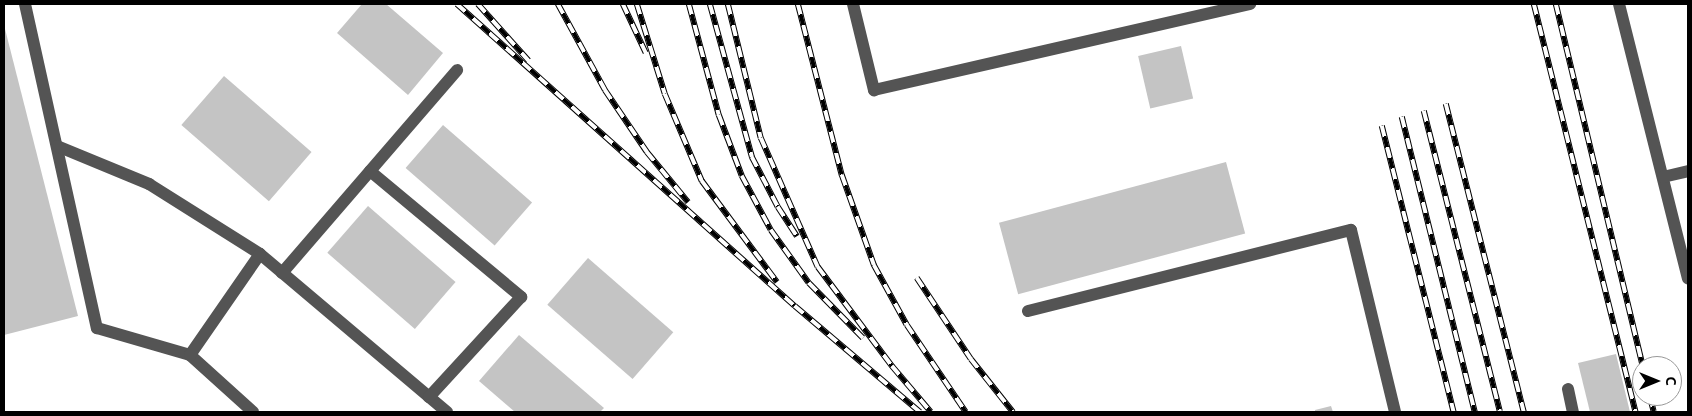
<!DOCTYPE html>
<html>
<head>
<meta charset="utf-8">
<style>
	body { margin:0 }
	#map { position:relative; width:1692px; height:416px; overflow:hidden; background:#fff; font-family:Ubuntu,sans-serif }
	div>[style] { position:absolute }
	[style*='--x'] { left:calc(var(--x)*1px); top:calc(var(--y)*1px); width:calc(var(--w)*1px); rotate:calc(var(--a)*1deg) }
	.building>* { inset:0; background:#c4c4c4; transform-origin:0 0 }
	.minor>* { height:12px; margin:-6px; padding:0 6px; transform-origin:6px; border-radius:6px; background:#545454 }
	.rail>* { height:5.5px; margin-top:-2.75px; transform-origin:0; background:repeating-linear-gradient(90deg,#fff 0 11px,#000 0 22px); box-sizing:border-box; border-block:1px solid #000 }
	span { translate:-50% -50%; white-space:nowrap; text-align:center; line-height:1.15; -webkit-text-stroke:4px #fff; paint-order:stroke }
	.frame { position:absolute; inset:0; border:5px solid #000; pointer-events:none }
	.north { position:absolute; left:1632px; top:356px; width:50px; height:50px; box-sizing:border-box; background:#fff; border:1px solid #999; border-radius:50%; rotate:90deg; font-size:14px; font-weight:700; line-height:20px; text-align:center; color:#000 }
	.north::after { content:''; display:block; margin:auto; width:18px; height:22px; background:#000; clip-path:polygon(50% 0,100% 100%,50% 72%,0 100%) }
</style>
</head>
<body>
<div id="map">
	<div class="building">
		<i style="clip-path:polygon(362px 4px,386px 4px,443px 53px,408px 95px,337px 33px)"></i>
		<i style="clip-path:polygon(4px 25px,78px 316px,4px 335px)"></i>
		<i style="left:1181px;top:46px;width:54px;height:44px;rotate:77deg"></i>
		<i style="left:224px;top:76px;width:116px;height:65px;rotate:41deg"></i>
		<i style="left:443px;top:125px;width:118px;height:57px;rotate:41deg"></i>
		<i style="left:1226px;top:162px;width:74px;height:235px;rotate:75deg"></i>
		<i style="left:368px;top:206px;width:116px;height:62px;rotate:41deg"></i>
		<i style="left:588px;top:258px;width:113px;height:62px;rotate:41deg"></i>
		<i style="clip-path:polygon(519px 335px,604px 408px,600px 412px,515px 412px,479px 381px)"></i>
		<i style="clip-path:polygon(1616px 354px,1630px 412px,1590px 412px,1578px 363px)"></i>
		<i style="clip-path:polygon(1331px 406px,1333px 412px,1315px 412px,1315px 410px)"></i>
	</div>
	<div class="minor">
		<i style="--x:25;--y:4;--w:332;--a:77.5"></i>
		<i style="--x:97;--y:328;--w:97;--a:16.2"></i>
		<i style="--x:190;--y:355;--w:85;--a:42.1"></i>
		<i style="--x:853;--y:4;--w:89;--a:76.3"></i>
		<i style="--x:874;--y:90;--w:386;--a:-12.9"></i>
		<i style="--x:1619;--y:4;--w:283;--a:75.9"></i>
		<i style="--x:57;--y:146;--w:100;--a:22.4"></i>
		<i style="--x:149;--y:184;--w:131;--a:32.2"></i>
		<i style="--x:260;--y:254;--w:245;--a:40.2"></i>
		<i style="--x:370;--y:171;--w:197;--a:39.8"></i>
		<i style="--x:521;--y:297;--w:136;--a:132.6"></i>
		<i style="--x:1663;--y:177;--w:26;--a:-13"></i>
		<i style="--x:282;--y:273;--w:268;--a:-49.2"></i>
		<i style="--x:1028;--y:311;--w:333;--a:-14.1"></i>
		<i style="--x:1351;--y:230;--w:187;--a:76.4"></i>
		<i style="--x:190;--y:355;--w:123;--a:-55.3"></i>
		<i style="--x:1568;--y:389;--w:24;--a:78"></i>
	</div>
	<div class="rail">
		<i style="--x:457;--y:4;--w:453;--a:41.8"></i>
		<i style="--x:795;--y:306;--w:164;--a:40.3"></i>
		<i style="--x:478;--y:4;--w:76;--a:48.2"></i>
		<i style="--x:558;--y:4;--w:98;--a:61.3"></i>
		<i style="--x:605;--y:90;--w:75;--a:55.9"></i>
		<i style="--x:647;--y:152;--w:65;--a:50.6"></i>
		<i style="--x:623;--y:4;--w:54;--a:64.9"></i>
		<i style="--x:637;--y:4;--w:94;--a:72.7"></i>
		<i style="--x:665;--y:94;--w:95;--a:67"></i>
		<i style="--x:702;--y:181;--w:126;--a:53.4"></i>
		<i style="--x:689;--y:4;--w:115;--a:74.9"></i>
		<i style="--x:719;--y:115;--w:65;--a:69.3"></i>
		<i style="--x:742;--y:176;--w:61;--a:61.8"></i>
		<i style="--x:771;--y:230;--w:65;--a:54.4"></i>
		<i style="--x:809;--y:283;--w:77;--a:45.5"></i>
		<i style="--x:710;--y:4;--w:159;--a:74.6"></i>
		<i style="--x:752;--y:157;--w:56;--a:62.5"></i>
		<i style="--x:778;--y:207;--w:35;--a:57"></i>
		<i style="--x:728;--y:4;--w:138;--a:76.2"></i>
		<i style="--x:761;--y:138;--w:141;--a:66.2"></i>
		<i style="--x:818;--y:267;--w:124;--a:53.2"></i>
		<i style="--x:892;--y:366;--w:60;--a:49.7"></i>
		<i style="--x:798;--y:4;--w:177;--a:75.6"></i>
		<i style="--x:842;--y:175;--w:96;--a:70.4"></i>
		<i style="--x:874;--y:265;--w:68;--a:61.2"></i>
		<i style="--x:907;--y:325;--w:105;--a:55.9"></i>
		<i style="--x:1534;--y:4;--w:421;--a:76"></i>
		<i style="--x:1556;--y:4;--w:372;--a:76.5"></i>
		<i style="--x:1446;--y:104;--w:318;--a:75.8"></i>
		<i style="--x:1424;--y:111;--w:310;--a:75.8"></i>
		<i style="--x:1402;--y:117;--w:304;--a:76.1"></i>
		<i style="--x:1382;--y:126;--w:295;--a:75.9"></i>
		<i style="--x:917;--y:278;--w:97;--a:56.3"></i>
		<i style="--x:971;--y:359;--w:68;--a:51.6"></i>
		<i style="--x:1650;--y:396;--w:16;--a:76"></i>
	</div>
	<div class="frame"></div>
	<div class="north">С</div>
</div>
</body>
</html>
